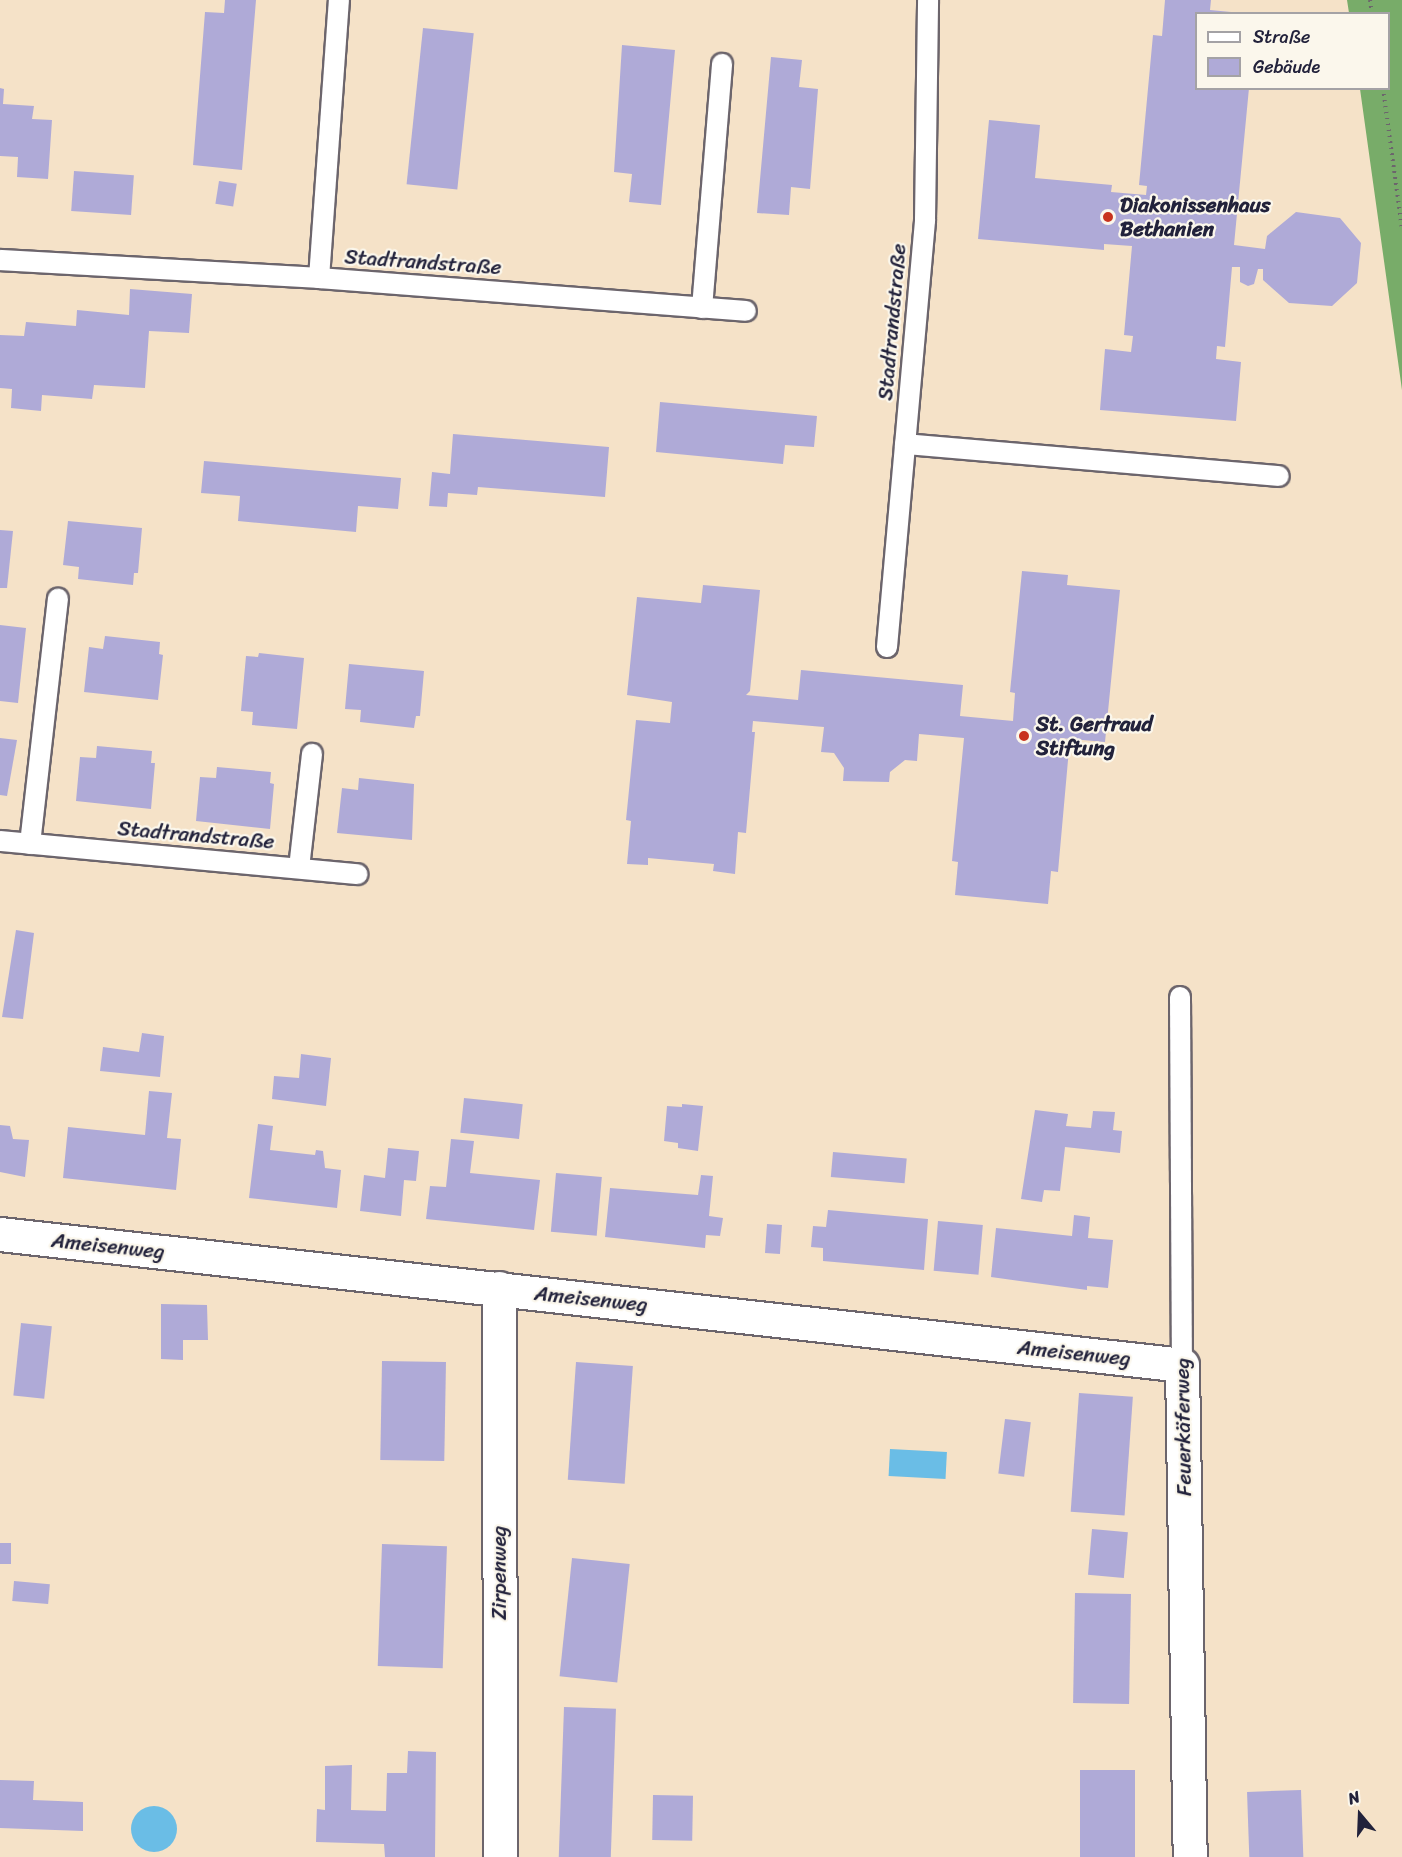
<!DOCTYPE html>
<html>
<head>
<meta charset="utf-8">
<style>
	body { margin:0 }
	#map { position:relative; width:1402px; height:1857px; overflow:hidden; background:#f5e2c8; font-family:Sriracha,sans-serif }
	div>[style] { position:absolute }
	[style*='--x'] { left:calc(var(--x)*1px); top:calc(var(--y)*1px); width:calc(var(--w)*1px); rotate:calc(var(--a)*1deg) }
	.forest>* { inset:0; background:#78ac69 }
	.water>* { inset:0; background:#6abde6; transform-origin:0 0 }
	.round { border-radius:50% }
	.building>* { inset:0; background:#afaad7; transform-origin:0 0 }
	.path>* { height:4px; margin-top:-2px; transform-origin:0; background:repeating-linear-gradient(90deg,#6c656c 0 1.5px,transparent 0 6px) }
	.roads { filter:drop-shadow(2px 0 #6c656c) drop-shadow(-2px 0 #6c656c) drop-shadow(0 2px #6c656c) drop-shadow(0 -2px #6c656c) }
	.lane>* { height:20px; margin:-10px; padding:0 10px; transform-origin:10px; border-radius:10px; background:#fff }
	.street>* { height:33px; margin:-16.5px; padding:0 16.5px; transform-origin:16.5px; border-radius:16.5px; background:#fff }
	.dots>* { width:16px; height:16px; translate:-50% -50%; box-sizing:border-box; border:3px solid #fbf7ec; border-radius:50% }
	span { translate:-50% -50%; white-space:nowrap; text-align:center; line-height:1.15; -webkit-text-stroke:4.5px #fbf7ec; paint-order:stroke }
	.poi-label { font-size:21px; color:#22223b; font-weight:700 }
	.left { translate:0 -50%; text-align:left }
	.street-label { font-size:21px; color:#22223b }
	.legend { position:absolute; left:1195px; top:12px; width:195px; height:78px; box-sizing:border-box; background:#fbf7ec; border:2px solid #a4a2a5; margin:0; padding:8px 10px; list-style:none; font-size:18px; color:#22223b }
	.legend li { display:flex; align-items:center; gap:12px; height:30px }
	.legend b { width:30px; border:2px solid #a4a2a5 }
	.north { position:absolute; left:1330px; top:1785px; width:60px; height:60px; -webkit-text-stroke:4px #fbf7ec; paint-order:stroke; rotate:341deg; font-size:16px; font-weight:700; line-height:24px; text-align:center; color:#22223b }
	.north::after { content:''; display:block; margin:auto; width:21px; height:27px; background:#22223b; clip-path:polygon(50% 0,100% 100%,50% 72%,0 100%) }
</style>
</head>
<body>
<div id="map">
	<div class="forest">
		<i style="clip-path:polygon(1347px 0,1402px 0,1402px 390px,1360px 89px,1388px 88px,1388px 14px,1349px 13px)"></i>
	</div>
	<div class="water">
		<i style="left:890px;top:1449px;width:57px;height:27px;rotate:3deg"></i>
		<i class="round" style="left:131px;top:1806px;width:46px;height:46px"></i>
	</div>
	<div class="building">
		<i style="clip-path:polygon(225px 0,256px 0,242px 170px,193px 165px,205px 12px,224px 13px)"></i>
		<i style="clip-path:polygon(1165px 0,1211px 0,1210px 10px,1231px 12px,1196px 14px,1196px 88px,1249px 88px,1234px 245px,1265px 249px,1267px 236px,1296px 212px,1340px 218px,1361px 243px,1357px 283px,1332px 306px,1289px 303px,1263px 280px,1263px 269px,1258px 269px,1254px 284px,1248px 286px,1240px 282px,1240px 267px,1232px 267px,1225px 347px,1217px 346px,1216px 359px,1241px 362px,1236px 421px,1100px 410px,1105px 349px,1131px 352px,1133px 336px,1124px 335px,1132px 246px,1104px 244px,1104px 250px,978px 239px,989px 120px,1040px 125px,1035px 178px,1112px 185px,1111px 192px,1146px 195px,1147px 186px,1139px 185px,1153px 35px,1162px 36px)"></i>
		<i style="left:423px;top:28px;width:51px;height:157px;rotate:6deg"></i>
		<i style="clip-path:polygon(622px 45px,675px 50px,661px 205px,629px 202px,632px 174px,614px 172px)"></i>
		<i style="clip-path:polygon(771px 57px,802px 60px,799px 87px,818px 89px,810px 189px,791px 187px,789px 215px,757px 213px)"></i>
		<i style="clip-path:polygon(0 88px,4px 89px,3px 104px,34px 106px,32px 119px,52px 120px,48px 179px,17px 177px,18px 157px,0 156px)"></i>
		<i style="left:74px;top:171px;width:60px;height:40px;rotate:4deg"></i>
		<i style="left:219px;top:181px;width:18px;height:23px;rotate:9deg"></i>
		<i style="clip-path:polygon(130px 289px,192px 294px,189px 333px,149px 331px,145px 388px,94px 385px,92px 399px,42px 395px,41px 411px,11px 408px,12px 389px,0 388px,0 335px,24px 336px,26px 322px,76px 326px,77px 310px,129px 315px)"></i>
		<i style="clip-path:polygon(660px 402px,817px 416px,814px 447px,785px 445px,783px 464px,656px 452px)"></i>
		<i style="clip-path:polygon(453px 434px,609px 447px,605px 497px,478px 487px,477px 495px,448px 493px,447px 507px,429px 506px,432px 472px,450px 474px)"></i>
		<i style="clip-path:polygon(204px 461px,401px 478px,398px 509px,358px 506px,356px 532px,238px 521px,240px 496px,201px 493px)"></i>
		<i style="clip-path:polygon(68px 521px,142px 528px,138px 573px,134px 573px,133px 585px,78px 579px,79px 567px,63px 565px)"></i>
		<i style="clip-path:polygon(0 530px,13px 531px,7px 588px,0 588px)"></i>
		<i style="clip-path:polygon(1022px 571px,1068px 575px,1067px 585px,1120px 590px,1105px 742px,1060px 738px,1059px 748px,1069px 749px,1058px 872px,1051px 871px,1048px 904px,955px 895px,958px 862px,952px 861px,964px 738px,919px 734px,917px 761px,905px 760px,890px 772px,889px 782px,843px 781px,844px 768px,834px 753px,821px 752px,824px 727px,753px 721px,752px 732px,755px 732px,746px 833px,738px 832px,735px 874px,713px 871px,714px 864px,648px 858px,648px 865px,627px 864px,631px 821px,626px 820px,636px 720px,670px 723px,672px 702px,627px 695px,637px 597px,701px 603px,703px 585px,760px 590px,750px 691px,746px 695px,798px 700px,801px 670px,963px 685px,960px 716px,1013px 721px,1015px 693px,1010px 692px)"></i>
		<i style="clip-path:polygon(0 625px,26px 628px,18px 703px,0 701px)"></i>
		<i style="clip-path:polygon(105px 636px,160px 642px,159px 654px,163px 655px,158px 700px,84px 692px,89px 647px,103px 649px)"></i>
		<i style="clip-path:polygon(259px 653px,304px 658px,297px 729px,252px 725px,253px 712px,241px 711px,246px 656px,258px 657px)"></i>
		<i style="clip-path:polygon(349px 664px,424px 671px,420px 716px,416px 716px,414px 728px,360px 722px,361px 710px,345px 709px)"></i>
		<i style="clip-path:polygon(0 738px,17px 740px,7px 796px,0 795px)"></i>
		<i style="clip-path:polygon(97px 746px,152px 751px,151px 763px,155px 763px,151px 809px,76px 801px,80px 757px,96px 758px)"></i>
		<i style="clip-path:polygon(217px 767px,271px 772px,270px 783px,274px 784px,270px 829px,196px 821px,200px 777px,216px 778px)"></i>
		<i style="clip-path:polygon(359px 778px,414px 784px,412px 840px,337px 833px,342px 788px,358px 790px)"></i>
		<i style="clip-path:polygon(16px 930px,34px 933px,23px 1019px,2px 1017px)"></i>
		<i style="clip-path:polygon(142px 1033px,164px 1036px,160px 1077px,100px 1071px,103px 1047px,139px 1052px)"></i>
		<i style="clip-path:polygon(301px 1054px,331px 1058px,326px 1106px,272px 1099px,274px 1076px,299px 1078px)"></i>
		<i style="clip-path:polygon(149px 1091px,172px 1093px,167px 1138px,181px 1139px,176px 1190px,63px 1178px,68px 1127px,145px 1135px)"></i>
		<i style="left:464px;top:1098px;width:59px;height:35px;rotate:6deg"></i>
		<i style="clip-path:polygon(682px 1104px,703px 1106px,698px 1151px,678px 1148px,678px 1143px,664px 1141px,667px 1106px,682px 1107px)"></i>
		<i style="clip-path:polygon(1035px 1110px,1068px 1114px,1066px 1126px,1091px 1128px,1093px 1111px,1115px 1112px,1113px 1130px,1122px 1131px,1120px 1153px,1065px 1147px,1060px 1191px,1044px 1190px,1042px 1202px,1021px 1199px)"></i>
		<i style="clip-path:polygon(258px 1124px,273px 1126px,270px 1150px,315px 1155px,316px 1150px,323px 1151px,325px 1168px,341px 1170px,337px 1208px,249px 1198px)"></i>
		<i style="clip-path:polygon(0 1125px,10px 1126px,13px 1139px,29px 1140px,25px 1177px,0 1172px)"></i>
		<i style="clip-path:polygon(451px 1139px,474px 1141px,470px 1173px,540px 1180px,534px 1230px,426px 1219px,430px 1186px,446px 1187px)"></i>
		<i style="clip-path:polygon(388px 1148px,419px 1151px,416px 1181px,404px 1180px,401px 1216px,360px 1211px,364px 1175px,385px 1178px)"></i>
		<i style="left:833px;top:1152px;width:74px;height:25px;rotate:5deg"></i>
		<i style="left:556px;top:1173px;width:46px;height:59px;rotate:5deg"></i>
		<i style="clip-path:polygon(701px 1175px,713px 1176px,709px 1216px,723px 1218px,720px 1236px,706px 1235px,705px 1248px,605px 1237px,610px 1188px,698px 1195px)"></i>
		<i style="clip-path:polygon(828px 1210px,928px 1219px,924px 1270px,823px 1261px,823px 1248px,811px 1247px,813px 1226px,826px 1227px)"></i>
		<i style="clip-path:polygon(1074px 1215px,1090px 1217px,1088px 1238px,1113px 1240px,1108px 1288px,1087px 1286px,1087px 1290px,991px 1277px,996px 1228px,1072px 1236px)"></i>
		<i style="left:938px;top:1221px;width:45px;height:50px;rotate:5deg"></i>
		<i style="left:767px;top:1224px;width:15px;height:29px;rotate:4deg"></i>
		<i style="clip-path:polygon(161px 1304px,207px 1305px,208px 1340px,183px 1340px,183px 1360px,161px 1359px)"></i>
		<i style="left:21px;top:1323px;width:31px;height:73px;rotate:6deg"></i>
		<i style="left:382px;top:1361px;width:64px;height:99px;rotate:1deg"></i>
		<i style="left:576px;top:1362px;width:57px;height:118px;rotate:4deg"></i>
		<i style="left:1079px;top:1393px;width:54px;height:119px;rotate:4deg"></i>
		<i style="left:1005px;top:1419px;width:26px;height:55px;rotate:7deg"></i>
		<i style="left:1092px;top:1529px;width:36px;height:46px;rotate:5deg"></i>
		<i style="left:0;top:1543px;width:11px;height:21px"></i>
		<i style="left:382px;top:1544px;width:65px;height:122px;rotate:2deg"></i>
		<i style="left:572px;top:1558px;width:58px;height:119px;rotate:6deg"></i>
		<i style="left:14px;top:1581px;width:36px;height:20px;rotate:5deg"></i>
		<i style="left:1075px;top:1593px;width:56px;height:110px;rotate:1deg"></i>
		<i style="left:564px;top:1707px;width:52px;height:150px;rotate:2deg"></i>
		<i style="clip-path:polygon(408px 1751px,436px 1752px,435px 1857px,385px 1857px,384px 1844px,316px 1842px,317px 1809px,325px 1810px,325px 1766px,352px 1765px,351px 1810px,386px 1811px,387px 1773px,407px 1773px)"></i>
		<i style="left:1135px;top:1770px;width:87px;height:55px;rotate:90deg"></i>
		<i style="clip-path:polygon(0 1780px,34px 1781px,33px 1800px,83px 1802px,83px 1831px,0 1828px)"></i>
		<i style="left:1301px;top:1790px;width:67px;height:54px;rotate:88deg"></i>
		<i style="left:653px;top:1795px;width:40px;height:45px;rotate:1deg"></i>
	</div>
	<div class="path">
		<i style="--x:1370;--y:0;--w:14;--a:82"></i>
		<i style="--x:1383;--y:88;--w:141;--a:82.3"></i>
	</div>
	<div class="roads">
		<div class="lane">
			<i style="--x:0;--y:260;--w:320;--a:3.2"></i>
			<i style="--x:319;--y:278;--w:428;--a:4.4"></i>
			<i style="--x:319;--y:278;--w:279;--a:-85.9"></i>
			<i style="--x:702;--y:308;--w:245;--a:-85.3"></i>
			<i style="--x:905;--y:444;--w:375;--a:4.9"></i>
			<i style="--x:887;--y:647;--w:429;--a:-84.9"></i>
			<i style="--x:925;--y:220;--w:220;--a:-89.2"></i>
			<i style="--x:0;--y:841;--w:359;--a:5.3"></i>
			<i style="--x:30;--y:844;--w:247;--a:-83.5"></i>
			<i style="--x:299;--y:868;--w:115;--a:-83.5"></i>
			<i style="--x:1180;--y:997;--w:368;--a:89.7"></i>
		</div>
		<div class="street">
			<i style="--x:0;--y:1234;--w:1189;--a:6.32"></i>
			<i style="--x:1182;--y:1365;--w:492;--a:89.1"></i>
			<i style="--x:499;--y:1288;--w:569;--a:89.9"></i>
		</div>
	</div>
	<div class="dots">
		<i style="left:1108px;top:217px;background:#c8321e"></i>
		<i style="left:1024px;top:736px;background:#c8321e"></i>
	</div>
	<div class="poi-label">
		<span class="left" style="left:1120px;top:217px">Diakonissenhaus<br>Bethanien</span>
		<span class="left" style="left:1036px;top:736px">St. Gertraud<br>Stiftung</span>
	</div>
	<div class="street-label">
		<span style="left:423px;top:262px;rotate:4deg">Stadtrandstraße</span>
		<span style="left:892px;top:322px;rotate:-85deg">Stadtrandstraße</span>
		<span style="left:196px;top:835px;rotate:5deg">Stadtrandstraße</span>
		<span style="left:108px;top:1246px;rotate:6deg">Ameisenweg</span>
		<span style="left:591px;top:1299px;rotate:6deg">Ameisenweg</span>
		<span style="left:1074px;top:1353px;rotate:6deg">Ameisenweg</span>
		<span style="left:1183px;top:1427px;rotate:-91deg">Feuerkäferweg</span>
		<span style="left:499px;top:1573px;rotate:-90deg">Zirpenweg</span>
	</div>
	<ul class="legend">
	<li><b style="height:8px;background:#fff"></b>Straße</li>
	<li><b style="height:16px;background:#afaad7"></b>Gebäude</li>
	</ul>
	<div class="north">N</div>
</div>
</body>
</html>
